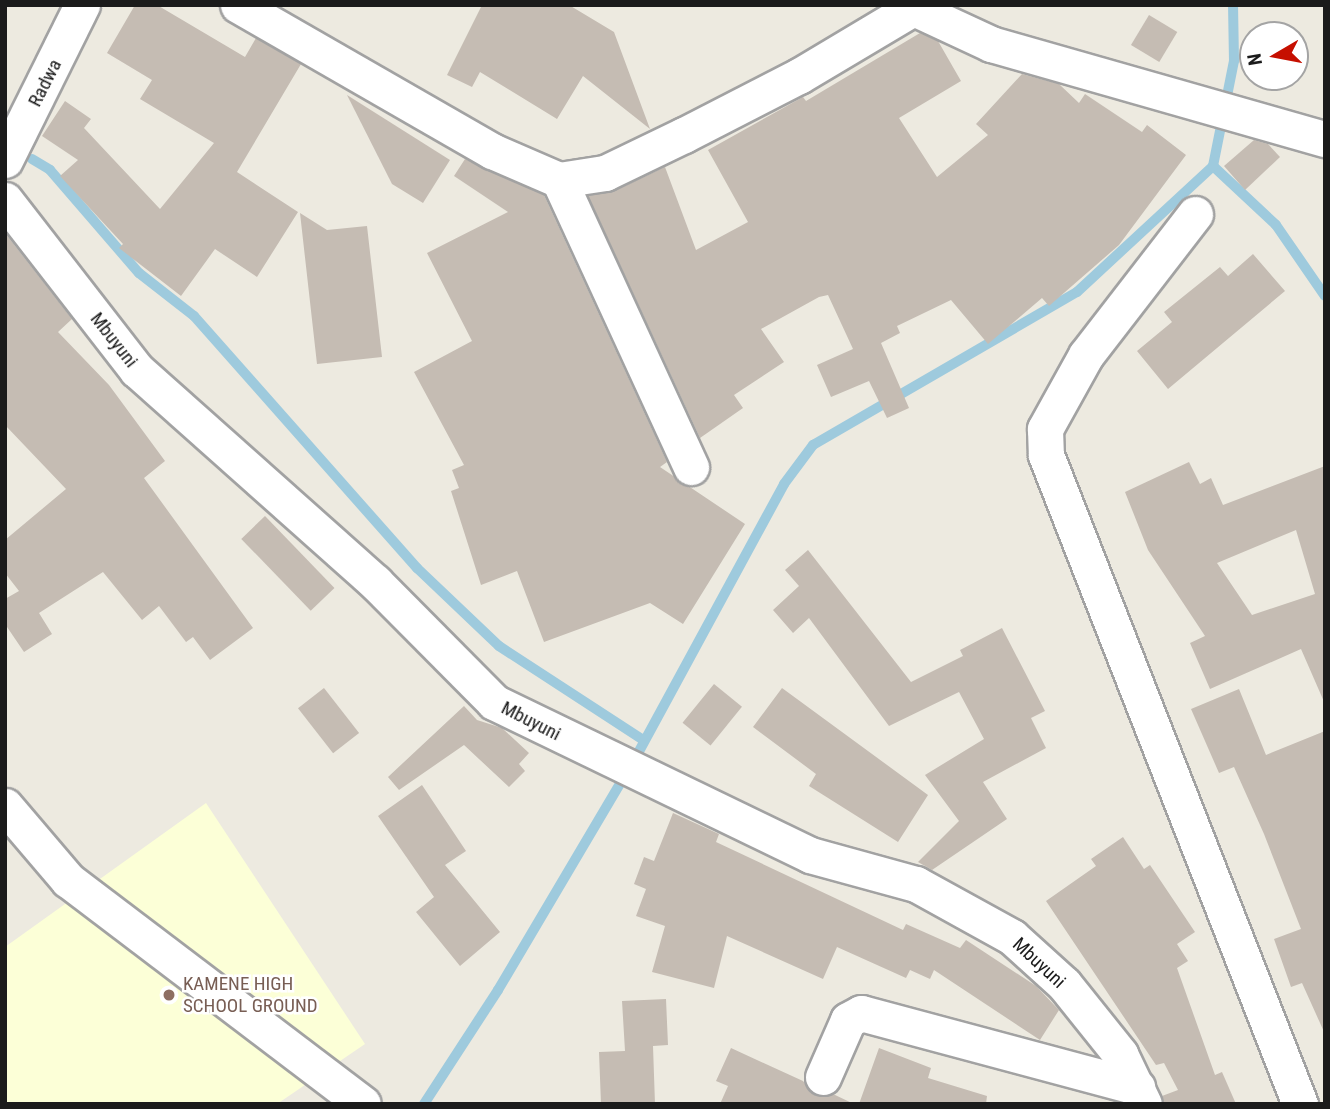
<!DOCTYPE html>
<html>
<head>
<meta charset="utf-8">
<style>
	body { margin:0 }
	#map { position:relative; width:1330px; height:1109px; overflow:hidden; background:#edeae0; font-family:"Roboto Condensed",sans-serif }
	div>[style] { position:absolute }
	[style*='--x'] { left:calc(var(--x)*1px); top:calc(var(--y)*1px); width:calc(var(--w)*1px); rotate:calc(var(--a)*1deg) }
	.education>* { inset:0; background:#fcffd7 }
	.stream>* { height:10px; margin:-5px; padding:0 5px; transform-origin:5px; border-radius:5px; background:#9ecadd }
	.building>* { inset:0; background:#c5bcb3; transform-origin:0 0 }
	.roads { filter:drop-shadow(2px 0 #a2a2a2) drop-shadow(-2px 0 #a2a2a2) drop-shadow(0 2px #a2a2a2) drop-shadow(0 -2px #a2a2a2) }
	.street>* { height:35px; margin:-17.5px; padding:0 17.5px; transform-origin:17.5px; border-radius:17.5px; background:#fff }
	.dots>* { width:19px; height:19px; translate:-50% -50%; box-sizing:border-box; border:4px solid #fff; border-radius:50% }
	span { translate:-50% -50%; white-space:nowrap; text-align:center; line-height:1.15; -webkit-text-stroke:5px #fff; paint-order:stroke }
	.street-label { font-size:19px; color:#1b1b1b }
	.education-label { font-size:19px; color:#785e54 }
	.left { translate:0 -50%; text-align:left }
	.frame { position:absolute; inset:0; border:7px solid #1b1b1b; pointer-events:none }
	.north { position:absolute; left:1239px; top:21px; width:70px; height:70px; box-sizing:border-box; background:#fff; border:2px solid #a4a4a4; border-radius:50%; rotate:260deg; font-size:19px; font-weight:700; line-height:28px; text-align:center; color:#1b1b1b }
	.north::after { content:''; display:block; margin:auto; width:24px; height:32px; background:#c60f00; clip-path:polygon(50% 0,100% 100%,50% 72%,0 100%) }
</style>
</head>
<body>
<div id="map">
	<div class="education">
		<i style="clip-path:polygon(206px 803px,365px 1044px,277px 1104px,5px 1104px,5px 947px)"></i>
	</div>
	<div class="stream">
		<i style="--x:32;--y:159;--w:21;--a:31"></i>
		<i style="--x:50;--y:170;--w:136;--a:49.2"></i>
		<i style="--x:139;--y:273;--w:70;--a:38"></i>
		<i style="--x:194;--y:316;--w:337;--a:48.5"></i>
		<i style="--x:417;--y:568;--w:113;--a:43.6"></i>
		<i style="--x:499;--y:646;--w:172;--a:33.1"></i>
		<i style="--x:1213;--y:166;--w:86;--a:43.1"></i>
		<i style="--x:1276;--y:225;--w:86;--a:55.4"></i>
		<i style="--x:424;--y:1104;--w:136;--a:-57"></i>
		<i style="--x:498;--y:990;--w:273;--a:-59.4"></i>
		<i style="--x:637;--y:755;--w:308;--a:-61.5"></i>
		<i style="--x:784;--y:484;--w:49;--a:-53.4"></i>
		<i style="--x:813;--y:445;--w:305;--a:-30.1"></i>
		<i style="--x:1077;--y:292;--w:185;--a:-42.8"></i>
		<i style="--x:1213;--y:166;--w:107;--a:-78.7"></i>
		<i style="--x:1234;--y:61;--w:56;--a:-91"></i>
	</div>
	<div class="building">
		<i style="clip-path:polygon(135px 5px,157px 5px,245px 57px,256px 38px,301px 64px,237px 172px,298px 212px,257px 277px,215px 249px,181px 296px,119px 248px,123px 244px,60px 176px,78px 160px,42px 136px,65px 101px,91px 119px,84px 128px,160px 209px,214px 143px,140px 99px,152px 80px,107px 53px)"></i>
		<i style="clip-path:polygon(482px 5px,569px 5px,614px 32px,650px 129px,583px 76px,557px 119px,480px 72px,472px 87px,447px 75px)"></i>
		<i style="left:1149px;top:15px;width:33px;height:35px;rotate:31deg"></i>
		<i style="clip-path:polygon(920px 33px,938px 41px,961px 81px,899px 118px,937px 177px,988px 135px,976px 124px,1022px 74px,1059px 84px,1079px 103px,1085px 94px,1142px 132px,1147px 125px,1186px 155px,1119px 245px,1049px 306px,1042px 298px,988px 344px,951px 300px,897px 326px,900px 333px,881px 343px,909px 408px,887px 418px,869px 381px,831px 397px,817px 365px,853px 349px,828px 295px,819px 297px,761px 329px,784px 362px,734px 395px,743px 408px,700px 438px,588px 196px,614px 191px,665px 167px,696px 250px,748px 222px,708px 150px,803px 97px,806px 101px)"></i>
		<i style="clip-path:polygon(347px 95px,450px 160px,423px 203px,392px 184px)"></i>
		<i style="clip-path:polygon(1254px 140px,1268px 144px,1280px 157px,1245px 190px,1224px 166px)"></i>
		<i style="clip-path:polygon(465px 159px,544px 195px,667px 462px,660px 467px,745px 524px,683px 624px,650px 603px,544px 642px,517px 571px,481px 585px,451px 491px,459px 488px,452px 470px,464px 465px,414px 372px,472px 341px,427px 253px,508px 212px,454px 176px)"></i>
		<i style="clip-path:polygon(300px 213px,327px 230px,367px 226px,382px 357px,317px 364px)"></i>
		<i style="clip-path:polygon(5px 233px,72px 319px,58px 332px,109px 385px,165px 461px,144px 478px,253px 628px,210px 660px,193px 637px,186px 642px,159px 606px,142px 620px,103px 572px,39px 613px,52px 634px,24px 652px,5px 624px,5px 599px,19px 591px,5px 573px,5px 540px,66px 489px,5px 425px)"></i>
		<i style="clip-path:polygon(1253px 254px,1285px 291px,1168px 389px,1137px 351px,1172px 322px,1164px 312px,1220px 267px,1228px 276px)"></i>
		<i style="clip-path:polygon(evenodd,1189px 462px,1200px 484px,1211px 478px,1223px 505px,1325px 466px,1325px 704px,1301px 649px,1210px 689px,1190px 643px,1205px 636px,1148px 550px,1125px 492px,1189px 462px,1296px 530px,1315px 594px,1252px 615px,1217px 563px,1296px 530px)"></i>
		<i style="left:265px;top:516px;width:100px;height:33px;rotate:46deg"></i>
		<i style="clip-path:polygon(808px 550px,911px 682px,963px 656px,960px 650px,1002px 628px,1045px 711px,1031px 718px,1046px 748px,983px 782px,1007px 819px,932px 870px,918px 862px,959px 821px,925px 775px,984px 739px,959px 692px,889px 726px,809px 618px,793px 633px,773px 610px,799px 586px,785px 570px)"></i>
		<i style="left:714px;top:684px;width:36px;height:50px;rotate:39deg"></i>
		<i style="left:324px;top:688px;width:57px;height:33px;rotate:52deg"></i>
		<i style="clip-path:polygon(782px 688px,928px 795px,898px 842px,809px 786px,816px 774px,753px 727px)"></i>
		<i style="clip-path:polygon(1239px 689px,1266px 755px,1325px 731px,1325px 1034px,1302px 983px,1291px 987px,1274px 939px,1301px 929px,1264px 834px,1234px 767px,1219px 773px,1191px 709px)"></i>
		<i style="clip-path:polygon(464px 706px,477px 720px,502px 728px,529px 753px,519px 764px,525px 771px,509px 787px,464px 745px,399px 790px,388px 777px)"></i>
		<i style="clip-path:polygon(422px 785px,466px 851px,445px 865px,500px 932px,460px 966px,416px 912px,434px 897px,378px 816px)"></i>
		<i style="clip-path:polygon(673px 813px,719px 834px,716px 842px,903px 930px,906px 924px,960px 948px,966px 940px,1036px 986px,1059px 1010px,1040px 1040px,934px 970px,930px 979px,910px 970px,906px 978px,837px 947px,823px 979px,727px 936px,714px 988px,652px 972px,665px 926px,636px 916px,646px 889px,634px 884px,644px 857px,654px 861px)"></i>
		<i style="clip-path:polygon(1123px 837px,1144px 869px,1150px 865px,1195px 932px,1177px 944px,1188px 961px,1177px 968px,1215px 1075px,1222px 1072px,1236px 1104px,1164px 1104px,1162px 1096px,1178px 1090px,1164px 1063px,1156px 1065px,1046px 901px,1096px 866px,1091px 859px)"></i>
		<i style="clip-path:polygon(666px 999px,668px 1045px,653px 1046px,655px 1104px,601px 1104px,599px 1052px,625px 1051px,622px 1001px)"></i>
		<i style="clip-path:polygon(731px 1048px,803px 1081px,814px 1095px,833px 1094px,854px 1104px,720px 1104px,728px 1086px,716px 1081px)"></i>
		<i style="clip-path:polygon(879px 1048px,931px 1068px,928px 1078px,987px 1096px,986px 1104px,859px 1104px)"></i>
	</div>
	<div class="roads">
		<div class="street">
			<i style="--x:238;--y:5;--w:293;--a:29.9"></i>
			<i style="--x:492;--y:151;--w:73;--a:23.4"></i>
			<i style="--x:559;--y:180;--w:47;--a:-8.7"></i>
			<i style="--x:605;--y:173;--w:88;--a:-25.7"></i>
			<i style="--x:684;--y:135;--w:129;--a:-27.2"></i>
			<i style="--x:799;--y:76;--w:133;--a:-30.8"></i>
			<i style="--x:907;--y:5;--w:93;--a:24.9"></i>
			<i style="--x:991;--y:44;--w:347;--a:15.9"></i>
			<i style="--x:5;--y:160;--w:173;--a:-63.6"></i>
			<i style="--x:559;--y:180;--w:316;--a:65.3"></i>
			<i style="--x:5;--y:200;--w:215;--a:52.2"></i>
			<i style="--x:137;--y:370;--w:319;--a:41.7"></i>
			<i style="--x:375;--y:582;--w:169;--a:45.2"></i>
			<i style="--x:494;--y:702;--w:351;--a:25.8"></i>
			<i style="--x:810;--y:855;--w:110;--a:15.3"></i>
			<i style="--x:916;--y:884;--w:110;--a:28.9"></i>
			<i style="--x:1012;--y:937;--w:70;--a:42.1"></i>
			<i style="--x:1064;--y:984;--w:90;--a:51.3"></i>
			<i style="--x:1120;--y:1054;--w:55;--a:64.4"></i>
			<i style="--x:1195;--y:214;--w:178;--a:127.7"></i>
			<i style="--x:1086;--y:355;--w:85;--a:119"></i>
			<i style="--x:1045;--y:429;--w:26;--a:88"></i>
			<i style="--x:1046;--y:455;--w:697;--a:68.63"></i>
			<i style="--x:5;--y:806;--w:97;--a:49.6"></i>
			<i style="--x:68;--y:880;--w:370;--a:37.2"></i>
			<i style="--x:823;--y:1077;--w:62;--a:-66.3"></i>
			<i style="--x:848;--y:1020;--w:15;--a:-28"></i>
			<i style="--x:861;--y:1013;--w:286;--a:15"></i>
		</div>
	</div>
	<div class="dots">
		<i style="left:169px;top:995px;background:#8d6e63"></i>
	</div>
	<div class="street-label">
		<span style="left:45px;top:83px;rotate:-63deg">Radwa</span>
		<span style="left:114px;top:340px;rotate:52deg">Mbuyuni</span>
		<span style="left:531px;top:721px;rotate:27deg">Mbuyuni</span>
		<span style="left:1039px;top:963px;rotate:43deg">Mbuyuni</span>
	</div>
	<div class="education-label">
		<span class="left" style="left:183px;top:995px">KAMENE HIGH<br>SCHOOL GROUND</span>
	</div>
	<div class="frame"></div>
	<div class="north">N</div>
</div>
</body>
</html>
